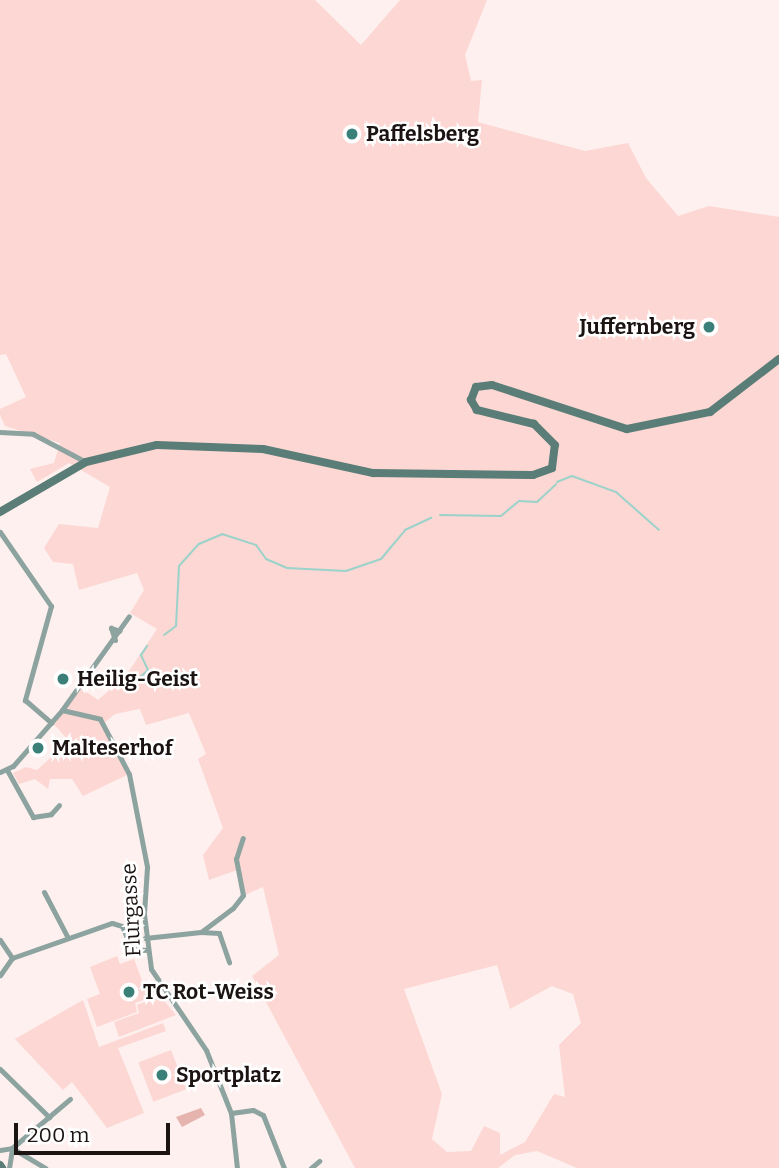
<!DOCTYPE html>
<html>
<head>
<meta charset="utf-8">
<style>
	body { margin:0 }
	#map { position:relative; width:779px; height:1168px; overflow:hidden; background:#fef0ee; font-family:Bitter,serif }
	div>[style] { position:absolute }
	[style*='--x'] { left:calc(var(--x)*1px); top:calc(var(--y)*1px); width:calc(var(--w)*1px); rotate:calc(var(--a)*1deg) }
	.green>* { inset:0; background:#fcd7d3; transform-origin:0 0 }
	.stream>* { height:2px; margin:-1px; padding:0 1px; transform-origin:1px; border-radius:1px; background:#9bd2ca }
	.building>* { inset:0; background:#e6b4af }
	.street>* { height:5px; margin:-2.5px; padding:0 2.5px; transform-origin:2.5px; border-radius:2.5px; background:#8ca39f }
	.secondary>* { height:8px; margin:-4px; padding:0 4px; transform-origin:4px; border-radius:4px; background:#5a7d77 }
	.dots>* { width:19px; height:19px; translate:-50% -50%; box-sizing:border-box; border:4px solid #fff; border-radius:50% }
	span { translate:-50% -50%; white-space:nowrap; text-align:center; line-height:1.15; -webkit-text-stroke:5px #fff; paint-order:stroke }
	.poi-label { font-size:21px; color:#1c1413; font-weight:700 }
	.left { translate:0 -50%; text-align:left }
	.right { translate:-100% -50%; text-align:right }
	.street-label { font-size:21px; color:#1c1413 }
	.scale { position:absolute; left:14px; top:1123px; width:156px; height:32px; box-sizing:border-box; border:4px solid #1c1413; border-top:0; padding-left:9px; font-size:21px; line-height:24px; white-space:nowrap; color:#1c1413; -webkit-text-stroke:5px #fff; paint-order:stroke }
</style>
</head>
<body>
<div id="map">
	<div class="green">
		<i style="clip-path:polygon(evenodd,0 0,315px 0,361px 45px,400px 0,487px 0,465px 55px,471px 81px,482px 80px,478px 122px,585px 151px,628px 143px,646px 178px,678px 216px,709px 206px,779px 217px,779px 1168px,577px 1168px,537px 1151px,515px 1155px,498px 1168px,355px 1168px,252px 976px,279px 955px,263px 887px,245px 895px,240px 869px,209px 880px,203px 855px,223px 828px,198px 759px,206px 754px,189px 713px,146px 725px,140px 709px,115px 714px,103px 724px,129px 774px,83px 796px,72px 779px,50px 779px,48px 789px,35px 779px,19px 784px,13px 773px,26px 767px,37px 770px,69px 741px,52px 722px,72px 696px,81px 688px,98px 700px,125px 677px,157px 629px,130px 613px,144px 590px,137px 573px,79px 590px,73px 564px,53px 562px,44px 548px,59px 524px,98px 528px,110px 487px,69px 463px,37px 482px,30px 469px,54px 463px,60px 443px,5px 426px,0 415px,0 409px,26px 397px,6px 354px,0 355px,0 0,497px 965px,510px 1009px,552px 986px,573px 994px,581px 1023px,559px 1045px,565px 1097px,554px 1094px,525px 1142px,500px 1155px,500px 1133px,484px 1126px,471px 1151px,447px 1152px,432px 1139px,442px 1094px,404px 989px,497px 965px)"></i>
		<i style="clip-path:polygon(117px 956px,120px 964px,134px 959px,144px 986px,153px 983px,160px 994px,135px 1003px,137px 1012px,97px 1027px,87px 999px,100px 994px,90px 967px)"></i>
		<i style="clip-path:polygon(160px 996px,176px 1015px,119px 1037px,114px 1022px,139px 1013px,137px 1005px)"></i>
		<i style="clip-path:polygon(83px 1000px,99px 1047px,163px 1023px,166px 1031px,118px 1048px,144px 1113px,107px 1128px,72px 1082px,63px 1090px,15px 1039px)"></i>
		<i style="left:171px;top:1050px;width:42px;height:35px;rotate:69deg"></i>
	</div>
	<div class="stream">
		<i style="--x:557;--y:482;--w:16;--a:-22"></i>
		<i style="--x:572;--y:476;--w:47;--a:20"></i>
		<i style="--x:616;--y:492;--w:57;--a:41.5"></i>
		<i style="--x:440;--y:515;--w:61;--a:0.9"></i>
		<i style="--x:501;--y:516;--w:23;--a:-40"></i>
		<i style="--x:519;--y:501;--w:18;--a:3"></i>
		<i style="--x:537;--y:502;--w:26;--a:-43"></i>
		<i style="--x:164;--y:635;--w:15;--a:-37"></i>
		<i style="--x:176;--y:626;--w:60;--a:-87.1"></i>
		<i style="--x:179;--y:566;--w:30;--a:-48"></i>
		<i style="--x:199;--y:544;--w:25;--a:-23"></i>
		<i style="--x:222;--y:534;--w:36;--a:18"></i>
		<i style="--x:256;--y:545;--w:17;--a:54"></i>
		<i style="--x:266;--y:559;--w:23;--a:23"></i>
		<i style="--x:287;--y:568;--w:59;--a:2.9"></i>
		<i style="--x:346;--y:571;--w:37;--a:-19"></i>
		<i style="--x:381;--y:559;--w:38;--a:-50"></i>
		<i style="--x:405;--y:530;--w:29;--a:-25"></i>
		<i style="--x:128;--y:688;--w:27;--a:-42"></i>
		<i style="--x:148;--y:670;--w:17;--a:-115"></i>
		<i style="--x:141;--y:655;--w:11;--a:-56"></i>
	</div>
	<div class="building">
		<i style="clip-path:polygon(201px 1108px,205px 1115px,182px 1127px,176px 1117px)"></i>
	</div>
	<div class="street">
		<i style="--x:0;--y:432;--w:33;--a:3"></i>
		<i style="--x:33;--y:434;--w:60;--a:27.8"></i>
		<i style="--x:0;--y:532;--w:90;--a:55.4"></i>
		<i style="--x:51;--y:606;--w:98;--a:105.5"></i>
		<i style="--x:25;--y:700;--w:35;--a:41"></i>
		<i style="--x:115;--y:640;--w:13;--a:-108"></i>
		<i style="--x:111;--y:628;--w:9;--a:18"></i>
		<i style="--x:62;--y:710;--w:39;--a:13"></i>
		<i style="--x:100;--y:719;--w:62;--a:62.2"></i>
		<i style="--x:129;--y:774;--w:95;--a:79"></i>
		<i style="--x:147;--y:867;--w:47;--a:93.7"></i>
		<i style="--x:144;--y:914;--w:55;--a:82.7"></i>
		<i style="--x:151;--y:969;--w:98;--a:55.8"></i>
		<i style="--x:206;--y:1050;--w:68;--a:68.4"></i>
		<i style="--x:231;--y:1113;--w:55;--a:83.8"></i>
		<i style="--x:7;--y:770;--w:54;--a:61"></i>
		<i style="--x:33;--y:817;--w:18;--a:-9"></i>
		<i style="--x:51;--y:814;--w:12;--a:-48"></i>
		<i style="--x:0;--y:772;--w:14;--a:-25"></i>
		<i style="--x:13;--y:766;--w:74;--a:-48.8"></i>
		<i style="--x:62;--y:710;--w:115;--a:-54.5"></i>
		<i style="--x:44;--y:892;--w:50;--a:62.4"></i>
		<i style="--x:201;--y:932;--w:18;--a:3"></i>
		<i style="--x:219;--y:933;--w:31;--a:71"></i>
		<i style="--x:145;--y:938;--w:56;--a:-6.1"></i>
		<i style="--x:201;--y:932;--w:40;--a:-37"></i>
		<i style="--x:233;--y:908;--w:16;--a:-52"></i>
		<i style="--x:243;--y:895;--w:37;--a:-101"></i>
		<i style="--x:236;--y:859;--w:22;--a:-72"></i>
		<i style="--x:0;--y:940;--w:22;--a:56"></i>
		<i style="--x:12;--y:958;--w:21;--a:125"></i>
		<i style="--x:12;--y:958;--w:106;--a:-19.3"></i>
		<i style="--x:112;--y:923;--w:10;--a:17"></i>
		<i style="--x:122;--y:926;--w:25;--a:67"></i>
		<i style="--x:132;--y:949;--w:15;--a:4"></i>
		<i style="--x:0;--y:1069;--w:69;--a:44.4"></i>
		<i style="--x:231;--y:1113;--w:22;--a:-8"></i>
		<i style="--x:253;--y:1110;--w:11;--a:27"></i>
		<i style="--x:263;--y:1115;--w:57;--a:68.4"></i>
		<i style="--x:0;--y:1150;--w:12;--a:-9"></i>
		<i style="--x:12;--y:1148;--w:39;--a:31"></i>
		<i style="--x:9;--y:1168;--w:20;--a:-81"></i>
		<i style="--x:12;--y:1148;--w:76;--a:-40.2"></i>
		<i style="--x:311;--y:1168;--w:11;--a:-41"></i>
	</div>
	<div class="secondary">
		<i style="--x:0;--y:512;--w:99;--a:-30.2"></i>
		<i style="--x:86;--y:462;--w:73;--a:-13.5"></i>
		<i style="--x:157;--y:445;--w:106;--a:2.2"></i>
		<i style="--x:263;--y:449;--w:113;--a:12.3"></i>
		<i style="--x:373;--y:473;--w:160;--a:0.7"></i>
		<i style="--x:533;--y:475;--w:20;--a:-20"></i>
		<i style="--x:552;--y:468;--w:23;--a:-83"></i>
		<i style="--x:555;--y:445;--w:30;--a:-135"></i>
		<i style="--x:534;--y:424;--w:59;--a:-166.2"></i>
		<i style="--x:477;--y:410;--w:12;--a:-121"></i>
		<i style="--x:471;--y:400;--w:14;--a:-69"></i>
		<i style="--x:476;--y:387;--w:16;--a:-7"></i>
		<i style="--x:492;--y:385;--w:142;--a:18.1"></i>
		<i style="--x:627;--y:429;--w:85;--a:-11.6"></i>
		<i style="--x:710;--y:412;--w:87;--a:-37.5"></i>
		<i style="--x:0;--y:1165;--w:4;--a:56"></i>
	</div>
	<div class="dots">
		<i style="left:352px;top:134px;background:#3a8078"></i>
		<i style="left:709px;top:327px;background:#3a8078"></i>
		<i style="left:63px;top:679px;background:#3a8078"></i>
		<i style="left:38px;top:748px;background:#3a8078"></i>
		<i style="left:129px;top:992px;background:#3a8078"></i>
		<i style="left:162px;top:1075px;background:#3a8078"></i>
	</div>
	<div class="poi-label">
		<span class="left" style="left:366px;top:134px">Paffelsberg</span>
		<span class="right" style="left:695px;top:327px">Juffernberg</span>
		<span class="left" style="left:77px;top:679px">Heilig-Geist</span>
		<span class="left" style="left:52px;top:748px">Malteserhof</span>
		<span class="left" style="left:143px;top:992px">TC Rot-Weiss</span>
		<span class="left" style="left:176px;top:1075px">Sportplatz</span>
	</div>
	<div class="street-label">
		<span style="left:131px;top:910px;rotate:-93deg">Flurgasse</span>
	</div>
	<div class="scale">200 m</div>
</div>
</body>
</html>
